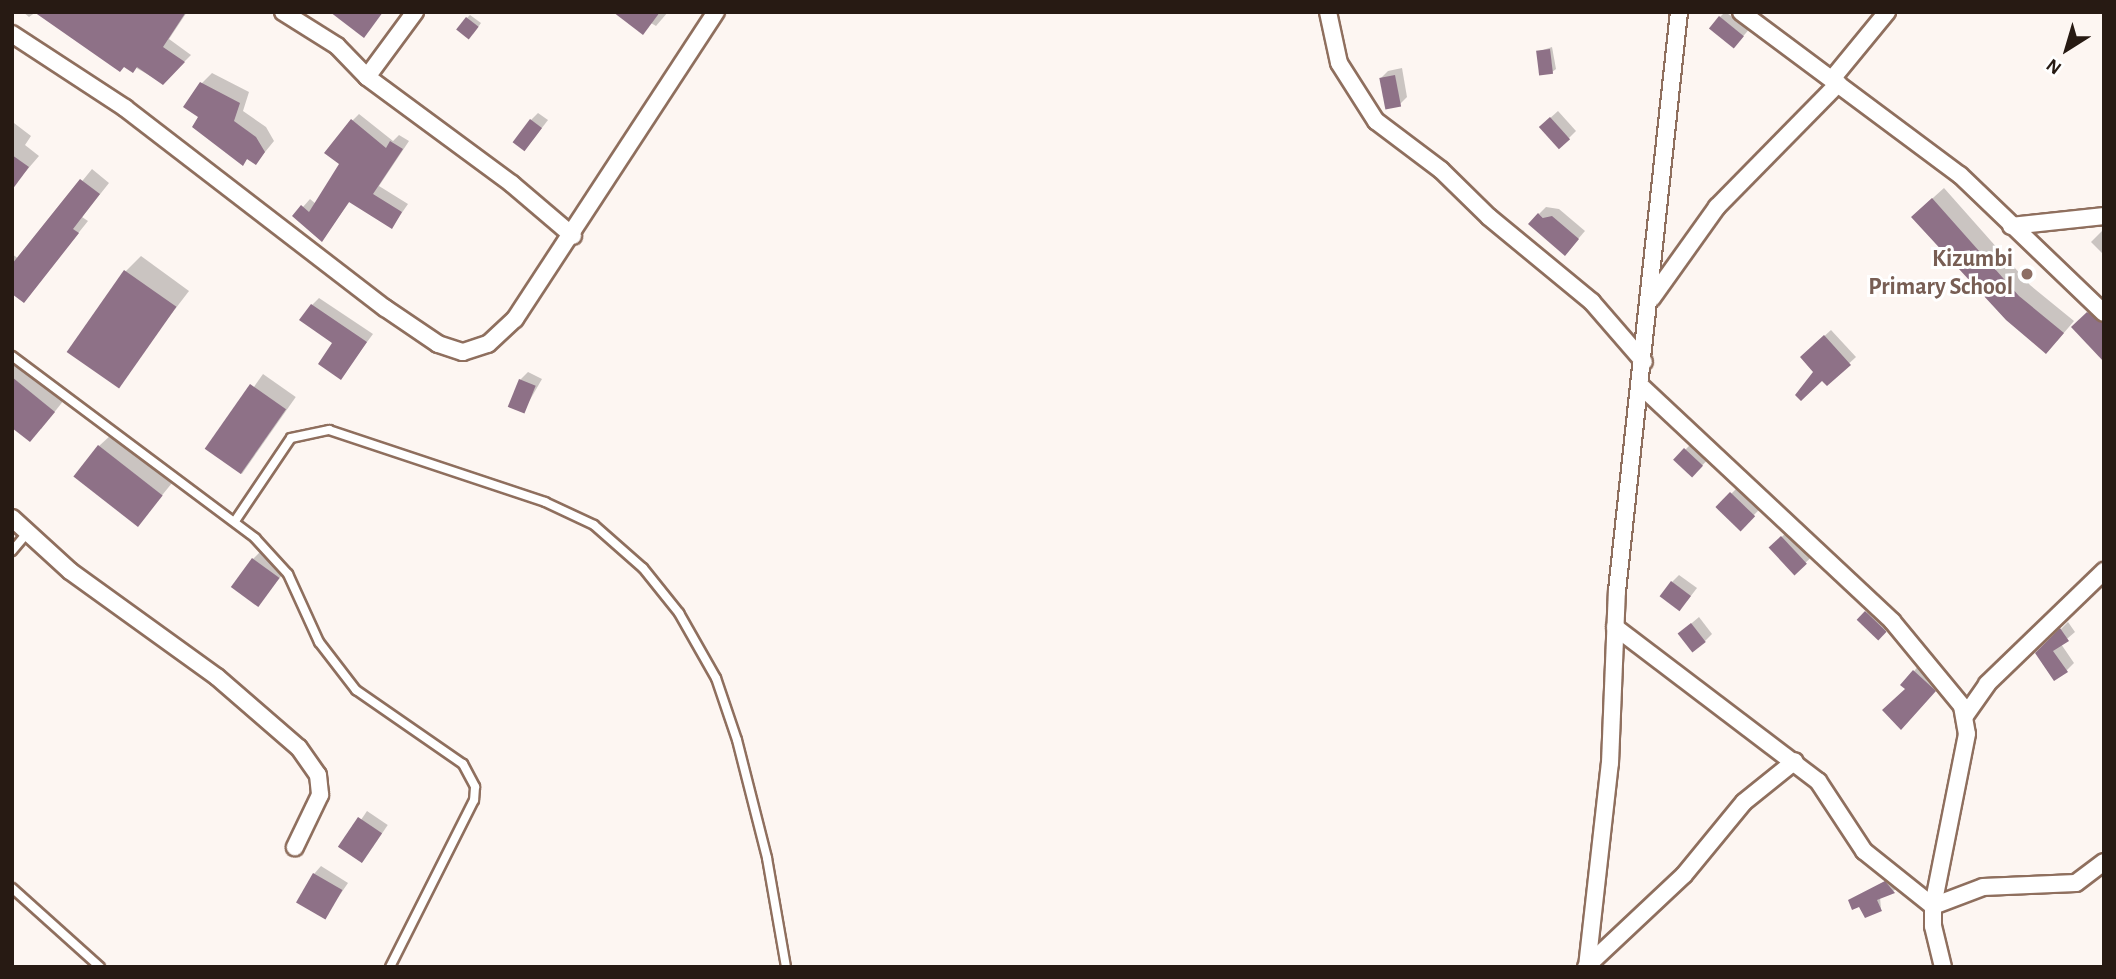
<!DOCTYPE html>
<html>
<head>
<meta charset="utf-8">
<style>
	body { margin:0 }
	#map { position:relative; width:2116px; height:979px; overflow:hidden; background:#fdf6f2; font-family:"Alegreya Sans",sans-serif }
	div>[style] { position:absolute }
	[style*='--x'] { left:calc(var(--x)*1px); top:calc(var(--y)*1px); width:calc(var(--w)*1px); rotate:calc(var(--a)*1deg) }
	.shadow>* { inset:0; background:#0003; transform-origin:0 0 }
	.building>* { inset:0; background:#8e7187; transform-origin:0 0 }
	.roads { filter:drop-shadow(2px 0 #8f6f5e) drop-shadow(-2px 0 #8f6f5e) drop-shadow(0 2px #8f6f5e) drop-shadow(0 -2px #8f6f5e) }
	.lane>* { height:8px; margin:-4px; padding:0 4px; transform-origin:4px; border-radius:4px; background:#fff }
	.street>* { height:16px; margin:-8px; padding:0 8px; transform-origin:8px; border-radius:8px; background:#fff }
	.dots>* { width:19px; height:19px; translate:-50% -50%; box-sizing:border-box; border:4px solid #fff; border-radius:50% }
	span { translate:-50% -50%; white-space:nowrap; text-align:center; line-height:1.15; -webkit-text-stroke:6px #fff; paint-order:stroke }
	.education-label { font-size:24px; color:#785e54; font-weight:700 }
	.right { translate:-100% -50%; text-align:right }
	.frame { position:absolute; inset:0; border:14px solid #271a13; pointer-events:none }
	.north { position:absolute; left:2032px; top:14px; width:70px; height:70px; -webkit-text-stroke:5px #fff; paint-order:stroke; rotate:217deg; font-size:19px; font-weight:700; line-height:28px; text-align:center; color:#271a13 }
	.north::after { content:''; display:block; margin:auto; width:24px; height:32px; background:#271a13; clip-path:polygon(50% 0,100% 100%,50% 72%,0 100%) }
</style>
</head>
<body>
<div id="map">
	<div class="shadow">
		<i style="clip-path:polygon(23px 12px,36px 12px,29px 17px)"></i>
		<i style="clip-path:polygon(37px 12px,187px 12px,169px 39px,191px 55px,163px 83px)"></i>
		<i style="clip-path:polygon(632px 12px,668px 12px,656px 26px)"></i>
		<i style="clip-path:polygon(1725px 12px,1750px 28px,1741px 39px,1720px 17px)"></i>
		<i style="clip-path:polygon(470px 15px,481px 23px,473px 34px,467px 18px)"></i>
		<i style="clip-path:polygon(1552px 47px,1556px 69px,1552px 72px,1537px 52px)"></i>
		<i style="clip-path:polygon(1402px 68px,1407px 97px,1400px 104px,1381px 78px,1388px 71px)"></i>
		<i style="clip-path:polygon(212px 73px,249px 92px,243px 111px,266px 127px,274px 141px,256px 163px,248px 158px,243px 163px,201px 117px,201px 84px)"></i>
		<i style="clip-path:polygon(1558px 111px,1576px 131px,1569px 138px,1548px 120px)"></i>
		<i style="clip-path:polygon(538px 113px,548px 120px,525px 150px,531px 120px)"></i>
		<i style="clip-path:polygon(359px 114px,393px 141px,399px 135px,409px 141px,379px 186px,408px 204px,392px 227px,350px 201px,322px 240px,295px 216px,310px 199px,316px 204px,341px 164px,352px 121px)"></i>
		<i style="clip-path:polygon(14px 123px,31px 136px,25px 145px,39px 156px,14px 185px)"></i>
		<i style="clip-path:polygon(92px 169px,109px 183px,82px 217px,88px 221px,24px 301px,12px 292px,12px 254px,19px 259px)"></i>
		<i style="clip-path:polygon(1944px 188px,2030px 285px,2074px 321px,2057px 341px,1924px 206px)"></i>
		<i style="clip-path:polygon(1546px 207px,1559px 209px,1585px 231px,1572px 246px,1539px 214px)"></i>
		<i style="clip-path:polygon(2104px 229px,2104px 255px,2091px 242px)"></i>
		<i style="clip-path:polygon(141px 256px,189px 291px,116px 386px,126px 271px)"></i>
		<i style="clip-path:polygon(319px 298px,373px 334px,341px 377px,335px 343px,312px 305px)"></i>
		<i style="clip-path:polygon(2100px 302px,2104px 305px,2104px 357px,2073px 327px)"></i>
		<i style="clip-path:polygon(1831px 330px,1856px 357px,1827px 384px,1815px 372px,1809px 350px)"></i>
		<i style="clip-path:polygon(12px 357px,64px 400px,41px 429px,12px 425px)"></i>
		<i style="clip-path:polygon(528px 372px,542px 379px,523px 412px,520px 380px)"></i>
		<i style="left:263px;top:374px;width:40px;height:94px;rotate:35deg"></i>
		<i style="clip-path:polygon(111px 435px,172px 483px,138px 525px,99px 446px)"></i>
		<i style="left:1693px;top:442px;width:23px;height:25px;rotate:45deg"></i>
		<i style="left:1739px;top:486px;width:31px;height:30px;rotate:45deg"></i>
		<i style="left:1789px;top:530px;width:35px;height:25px;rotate:46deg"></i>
		<i style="clip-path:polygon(260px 552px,286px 570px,258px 605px,253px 559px)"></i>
		<i style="clip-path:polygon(1679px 575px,1697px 588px,1687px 601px,1672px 582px)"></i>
		<i style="left:1874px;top:605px;width:26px;height:21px;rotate:43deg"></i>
		<i style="clip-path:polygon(1699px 617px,1712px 634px,1705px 641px,1680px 633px)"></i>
		<i style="clip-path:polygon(2068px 622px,2075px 632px,2061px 644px,2074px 663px,2066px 671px,2037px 653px)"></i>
		<i style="clip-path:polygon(1919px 665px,1940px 684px,1901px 727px,1907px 688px,1903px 685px)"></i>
		<i style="left:367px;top:811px;width:25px;height:45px;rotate:34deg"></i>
		<i style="clip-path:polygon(321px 866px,348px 883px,324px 918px,314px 874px)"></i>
		<i style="clip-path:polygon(1889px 879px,1897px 889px,1880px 897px,1881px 909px,1850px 901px)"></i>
	</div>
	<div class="building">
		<i style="clip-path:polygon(34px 12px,186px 12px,163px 47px,185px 62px,163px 85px,137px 67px,133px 73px,124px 67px,120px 72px)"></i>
		<i style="clip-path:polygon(330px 12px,383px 12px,364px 38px)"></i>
		<i style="clip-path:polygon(613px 12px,660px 12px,643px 35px)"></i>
		<i style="left:1719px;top:16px;width:32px;height:16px;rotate:39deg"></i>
		<i style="left:466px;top:17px;width:16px;height:16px;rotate:38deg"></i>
		<i style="left:1550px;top:49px;width:25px;height:14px;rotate:83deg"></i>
		<i style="left:1395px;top:75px;width:32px;height:16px;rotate:79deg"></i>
		<i style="clip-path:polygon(200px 82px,240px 103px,234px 121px,256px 137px,265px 152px,256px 165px,247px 159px,243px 166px,192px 127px,198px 117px,183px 107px)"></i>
		<i style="left:1550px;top:117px;width:30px;height:15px;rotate:48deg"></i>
		<i style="clip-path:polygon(351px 119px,386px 148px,390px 141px,403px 149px,373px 194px,402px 212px,392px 229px,349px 202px,322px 242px,292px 216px,301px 205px,309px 212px,339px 164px,324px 153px)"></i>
		<i style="left:530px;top:119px;width:15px;height:29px;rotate:37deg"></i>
		<i style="clip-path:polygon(12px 155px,29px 167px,12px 190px)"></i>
		<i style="clip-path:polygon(80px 179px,100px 194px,73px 229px,79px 233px,24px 303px,12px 294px,12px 264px)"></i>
		<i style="clip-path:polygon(1932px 198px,2019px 296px,2064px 333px,2046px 354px,2006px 320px,1911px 217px)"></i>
		<i style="clip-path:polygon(1538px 213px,1543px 218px,1552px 216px,1579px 239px,1565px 256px,1528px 224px)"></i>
		<i style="left:124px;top:270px;width:64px;height:100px;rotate:35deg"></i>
		<i style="clip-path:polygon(311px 304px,367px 342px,341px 380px,318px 364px,332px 343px,299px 320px)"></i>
		<i style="clip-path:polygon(2087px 312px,2104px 323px,2104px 362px,2071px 327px)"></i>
		<i style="clip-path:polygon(1824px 335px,1851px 365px,1827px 386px,1822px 381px,1801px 401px,1795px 395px,1813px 372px,1800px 357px)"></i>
		<i style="clip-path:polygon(12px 377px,55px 412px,30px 442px,12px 428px)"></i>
		<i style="left:519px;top:379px;width:18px;height:30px;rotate:22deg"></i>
		<i style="left:250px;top:384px;width:44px;height:79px;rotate:35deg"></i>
		<i style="left:98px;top:445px;width:82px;height:40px;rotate:38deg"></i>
		<i style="left:1684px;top:448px;width:26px;height:16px;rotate:43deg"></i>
		<i style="left:1730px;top:492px;width:35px;height:21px;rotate:44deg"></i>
		<i style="left:1781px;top:536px;width:38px;height:17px;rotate:47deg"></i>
		<i style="left:252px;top:558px;width:34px;height:36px;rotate:36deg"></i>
		<i style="left:1671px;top:581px;width:25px;height:19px;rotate:37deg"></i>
		<i style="left:1865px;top:611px;width:30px;height:12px;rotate:44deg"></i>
		<i style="left:1691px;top:623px;width:24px;height:17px;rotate:52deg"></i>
		<i style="clip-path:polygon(2060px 628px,2069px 641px,2053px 651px,2068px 672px,2054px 681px,2035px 653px)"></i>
		<i style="clip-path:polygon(1913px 670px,1936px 691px,1901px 730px,1882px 710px,1905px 689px,1900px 685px)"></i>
		<i style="left:358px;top:817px;width:29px;height:36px;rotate:34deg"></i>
		<i style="left:313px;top:873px;width:34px;height:34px;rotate:30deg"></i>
		<i style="clip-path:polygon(1885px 881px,1895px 893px,1877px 900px,1882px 911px,1865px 918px,1859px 907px,1852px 910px,1848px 900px)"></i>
	</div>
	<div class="roads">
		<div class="lane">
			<i style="--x:12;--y:356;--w:304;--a:36.8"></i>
			<i style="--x:255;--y:538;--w:49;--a:47.5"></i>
			<i style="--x:288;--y:574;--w:75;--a:65.5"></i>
			<i style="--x:319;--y:642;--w:61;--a:52.4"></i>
			<i style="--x:356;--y:690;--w:130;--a:34.7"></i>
			<i style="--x:463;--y:764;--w:26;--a:62"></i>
			<i style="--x:475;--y:787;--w:13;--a:94"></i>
			<i style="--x:474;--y:800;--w:187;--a:116.7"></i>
			<i style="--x:235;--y:521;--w:100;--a:-56"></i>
			<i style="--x:291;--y:438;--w:39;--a:-12"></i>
			<i style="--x:329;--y:430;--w:228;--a:18.4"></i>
			<i style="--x:545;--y:502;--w:54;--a:25.1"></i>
			<i style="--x:594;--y:525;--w:65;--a:41.3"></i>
			<i style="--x:643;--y:568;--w:58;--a:51.3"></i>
			<i style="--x:679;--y:613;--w:75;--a:60.4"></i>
			<i style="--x:716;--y:678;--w:65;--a:71.3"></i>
			<i style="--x:737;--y:740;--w:122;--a:75.7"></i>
			<i style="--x:767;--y:858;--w:111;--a:80.1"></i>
			<i style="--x:12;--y:551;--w:25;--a:-50"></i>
			<i style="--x:12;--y:888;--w:118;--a:41.9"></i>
		</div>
		<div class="street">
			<i style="--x:283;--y:12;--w:64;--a:32.2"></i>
			<i style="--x:337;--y:46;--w:43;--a:45.9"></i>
			<i style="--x:367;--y:77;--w:180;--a:36.4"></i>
			<i style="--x:512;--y:184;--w:80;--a:40.4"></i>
			<i style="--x:1328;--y:12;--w:52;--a:77.8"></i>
			<i style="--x:1339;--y:63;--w:69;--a:57.5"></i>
			<i style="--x:1376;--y:121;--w:81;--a:37"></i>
			<i style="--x:1441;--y:170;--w:67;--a:44.4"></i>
			<i style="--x:1489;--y:217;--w:134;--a:39.5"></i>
			<i style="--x:1592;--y:302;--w:79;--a:49.1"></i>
			<i style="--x:1741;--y:12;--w:273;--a:36.7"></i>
			<i style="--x:1960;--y:175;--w:199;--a:43.8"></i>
			<i style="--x:12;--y:34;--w:135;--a:33.2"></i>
			<i style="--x:125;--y:108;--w:328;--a:37.6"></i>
			<i style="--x:385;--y:308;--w:64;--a:34.2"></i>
			<i style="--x:438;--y:344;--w:26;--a:18"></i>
			<i style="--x:463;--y:352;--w:26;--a:-18"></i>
			<i style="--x:488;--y:344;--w:37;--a:-43"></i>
			<i style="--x:515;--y:319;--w:367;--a:-56.8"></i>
			<i style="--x:367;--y:77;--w:81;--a:-53.6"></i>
			<i style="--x:1832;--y:79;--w:87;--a:-50.6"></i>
			<i style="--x:2011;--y:226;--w:94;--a:-6.1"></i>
			<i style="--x:1652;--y:298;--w:112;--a:-54.5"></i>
			<i style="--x:1717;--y:207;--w:173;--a:-45.5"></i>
			<i style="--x:1641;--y:386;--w:344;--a:43.1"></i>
			<i style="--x:1892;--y:621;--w:110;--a:50.5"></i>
			<i style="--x:1962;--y:706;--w:28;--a:80"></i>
			<i style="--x:1967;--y:734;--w:175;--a:101.2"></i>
			<i style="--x:1933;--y:906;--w:20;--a:90"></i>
			<i style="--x:1933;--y:926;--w:42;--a:76.3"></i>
			<i style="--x:12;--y:518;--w:79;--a:42.4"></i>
			<i style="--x:70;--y:571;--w:181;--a:35.8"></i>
			<i style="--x:217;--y:677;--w:108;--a:40.9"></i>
			<i style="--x:299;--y:748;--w:33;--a:55"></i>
			<i style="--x:318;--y:775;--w:20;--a:84"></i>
			<i style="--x:320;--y:795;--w:58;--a:115.7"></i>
			<i style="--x:1615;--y:627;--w:255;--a:37.2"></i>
			<i style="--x:1818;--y:781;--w:84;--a:56.7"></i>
			<i style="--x:1864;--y:851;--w:88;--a:38.6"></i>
			<i style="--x:1933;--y:906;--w:53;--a:-20.8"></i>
			<i style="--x:1983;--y:887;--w:93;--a:-2.5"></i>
			<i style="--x:2076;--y:883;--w:35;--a:-37"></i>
			<i style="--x:1965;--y:716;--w:39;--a:-55"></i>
			<i style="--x:1987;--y:684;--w:163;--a:-44"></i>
			<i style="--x:1586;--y:967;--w:134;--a:-43.2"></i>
			<i style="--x:1684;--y:875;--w:94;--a:-50.6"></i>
			<i style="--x:1744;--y:802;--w:65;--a:-38.8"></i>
			<i style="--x:1587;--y:967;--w:205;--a:-83.6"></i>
			<i style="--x:1610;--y:763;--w:172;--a:-87.7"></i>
			<i style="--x:1617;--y:591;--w:582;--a:-83.89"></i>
		</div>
	</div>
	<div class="dots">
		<i style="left:2027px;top:274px;background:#8d6e63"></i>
	</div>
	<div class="education-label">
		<span class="right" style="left:2013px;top:274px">Kizumbi<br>Primary School</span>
	</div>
	<div class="frame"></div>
	<div class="north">N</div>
</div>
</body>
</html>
